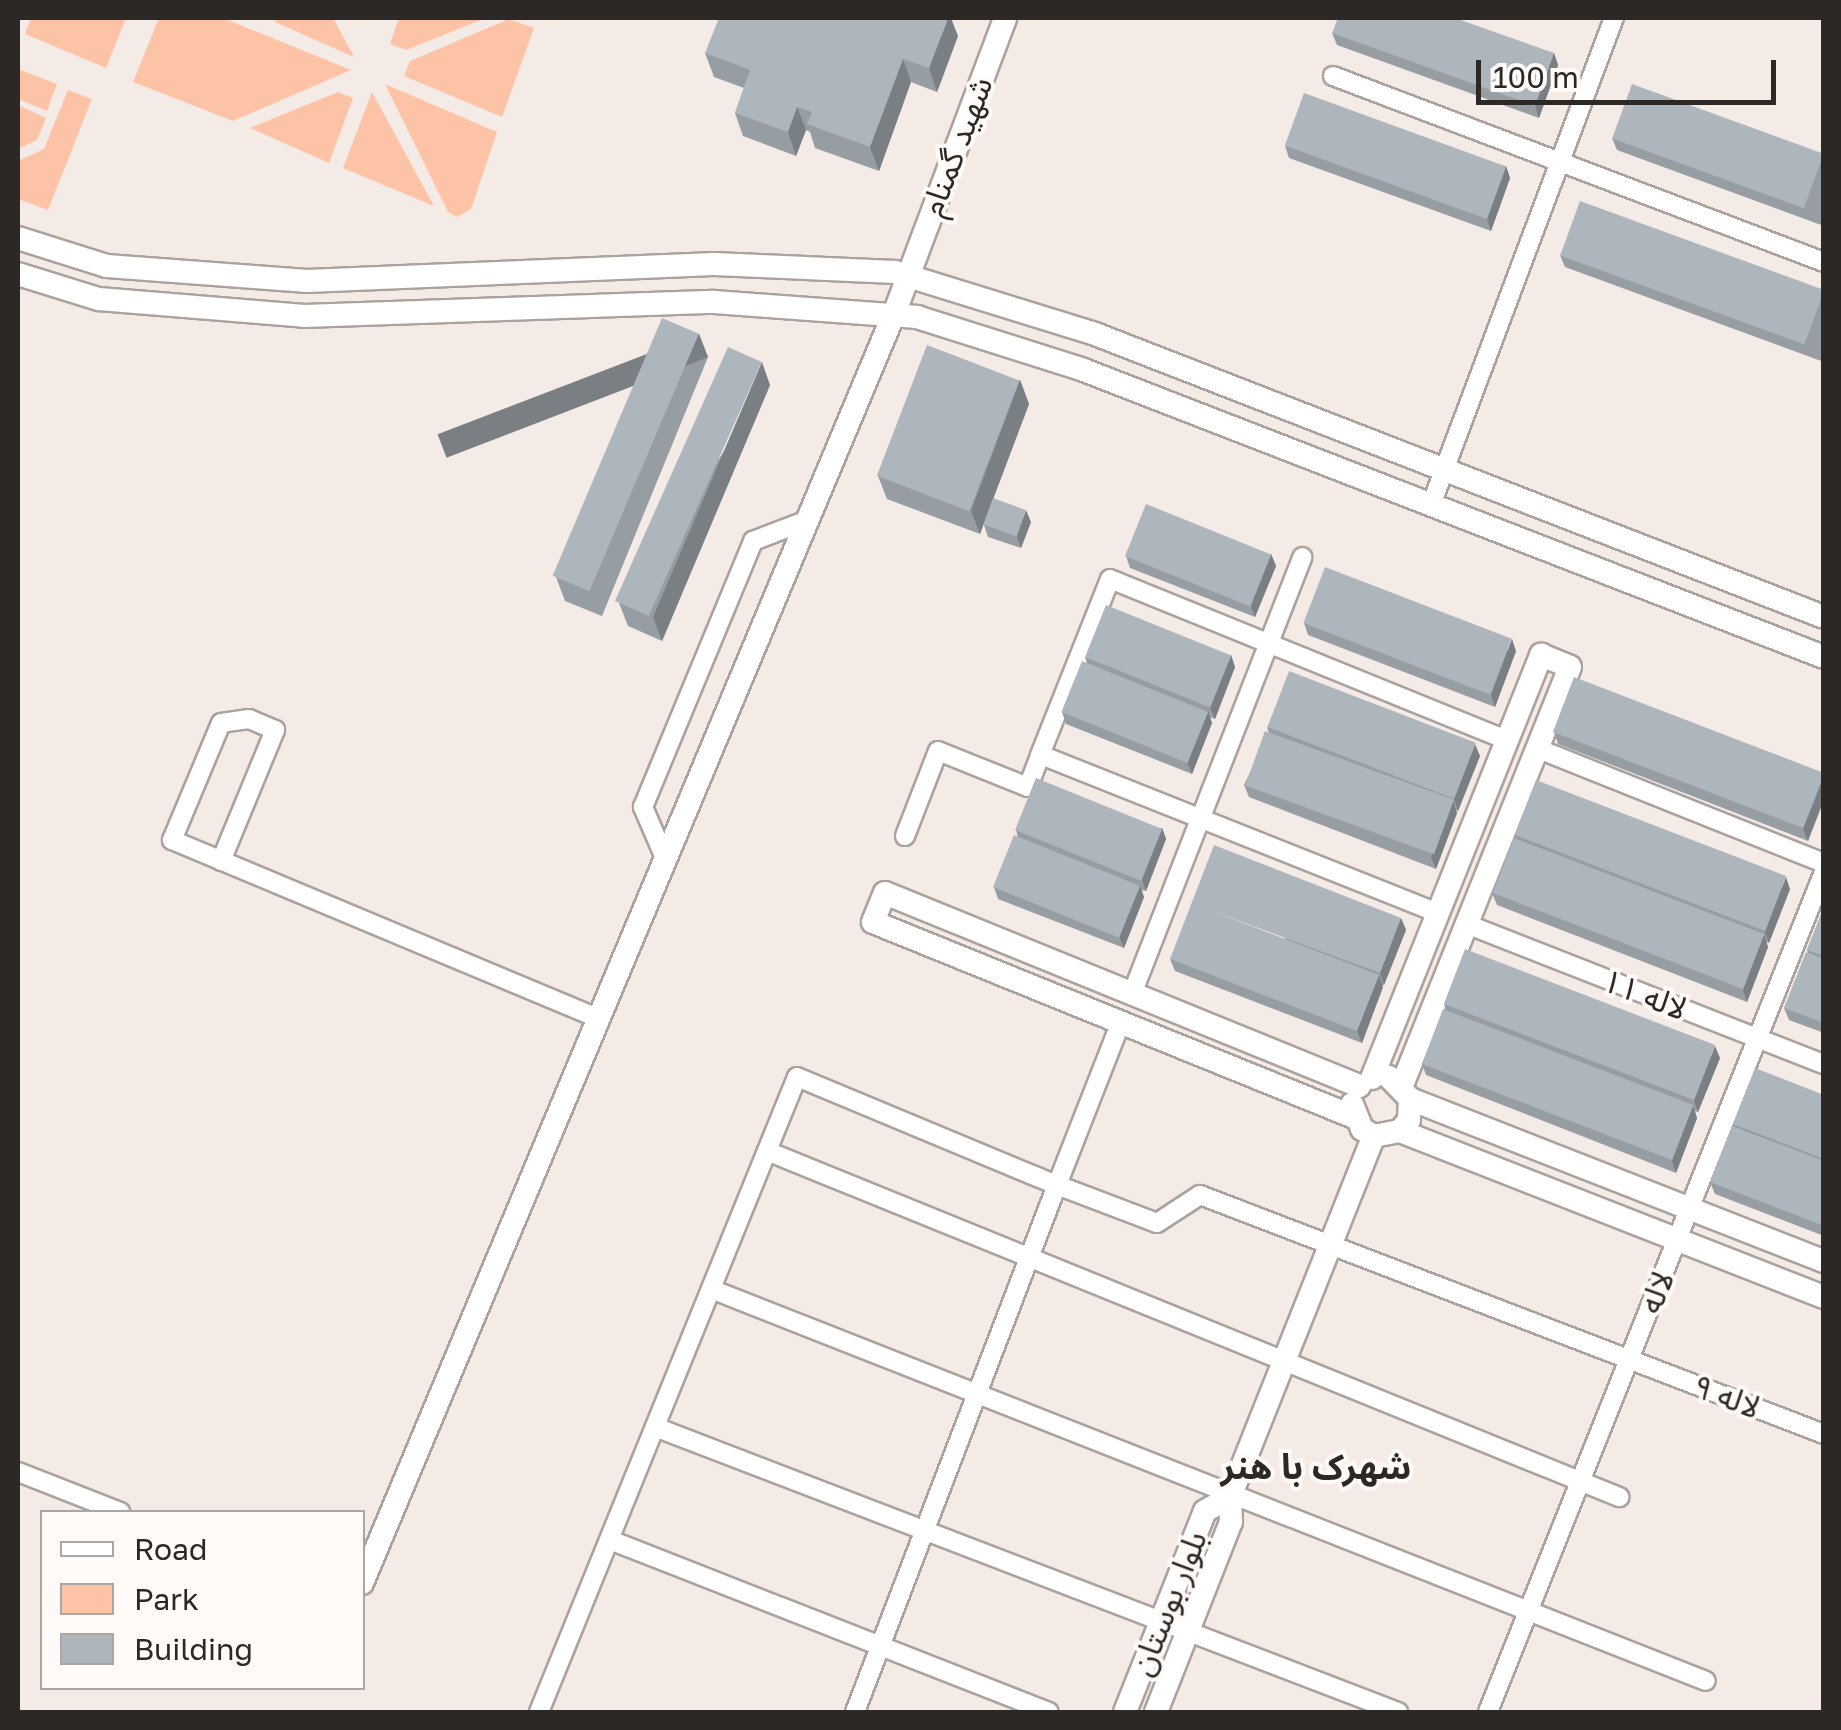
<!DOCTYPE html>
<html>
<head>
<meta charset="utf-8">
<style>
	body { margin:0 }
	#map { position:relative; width:1841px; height:1730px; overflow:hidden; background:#f5ebe6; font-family:"Golos Text","Noto Sans Arabic",sans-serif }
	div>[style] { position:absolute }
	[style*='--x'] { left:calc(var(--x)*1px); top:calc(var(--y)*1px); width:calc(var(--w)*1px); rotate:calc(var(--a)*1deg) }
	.green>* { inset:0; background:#fdc3a6 }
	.roads { filter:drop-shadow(2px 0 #aba29d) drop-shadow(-2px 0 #aba29d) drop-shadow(0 2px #aba29d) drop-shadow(0 -2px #aba29d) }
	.minor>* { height:18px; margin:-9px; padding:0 9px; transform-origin:9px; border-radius:9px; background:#fff }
	.tertiary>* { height:22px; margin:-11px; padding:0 11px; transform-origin:11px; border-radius:11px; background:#fff }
	.wall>* { inset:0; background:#969da3 }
	.shaded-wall>* { inset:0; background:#7a7f84; transform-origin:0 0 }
	.building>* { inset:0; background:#aeb6bd; transform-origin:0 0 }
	span { translate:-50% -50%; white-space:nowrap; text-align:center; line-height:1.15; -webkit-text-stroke:8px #fefaf8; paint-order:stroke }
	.street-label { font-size:32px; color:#2c2826 }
	.neighbourhood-label { font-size:35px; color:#2c2826; font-weight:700 }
	.frame { position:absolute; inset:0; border:20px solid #2c2826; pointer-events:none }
	.legend { position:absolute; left:40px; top:1510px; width:325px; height:180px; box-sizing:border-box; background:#fefaf8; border:2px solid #aaa6a4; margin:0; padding:12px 18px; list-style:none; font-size:30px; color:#2c2826 }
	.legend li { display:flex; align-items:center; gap:20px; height:50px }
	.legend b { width:50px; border:2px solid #aaa6a4 }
	.scale { position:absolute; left:1476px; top:60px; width:300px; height:45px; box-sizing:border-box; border:5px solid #2c2826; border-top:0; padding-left:12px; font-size:30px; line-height:35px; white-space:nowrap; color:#2c2826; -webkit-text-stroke:8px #fefaf8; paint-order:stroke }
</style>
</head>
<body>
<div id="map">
	<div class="green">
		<i style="clip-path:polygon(31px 18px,126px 18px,106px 68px,25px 34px)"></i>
		<i style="clip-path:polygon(159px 18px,223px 18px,351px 70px,233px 121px,133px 82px)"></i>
		<i style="clip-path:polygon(277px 18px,333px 18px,354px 57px,275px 22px)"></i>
		<i style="clip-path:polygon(399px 18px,486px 18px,406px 50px,390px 44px)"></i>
		<i style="clip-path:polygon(509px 19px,534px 28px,502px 117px,404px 76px,410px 61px)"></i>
		<i style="clip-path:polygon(18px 69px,57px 84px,47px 111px,18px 99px)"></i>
		<i style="clip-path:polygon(385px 84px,497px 132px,471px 209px,457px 217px,448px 212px)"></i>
		<i style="clip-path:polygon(68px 90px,92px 99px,48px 210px,18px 199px,18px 161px,44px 149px)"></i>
		<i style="clip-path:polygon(338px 92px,353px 98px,329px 163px,250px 128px)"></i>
		<i style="clip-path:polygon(372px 92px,434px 206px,343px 168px)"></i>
		<i style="clip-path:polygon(18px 105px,46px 118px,37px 140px,18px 149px)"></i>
	</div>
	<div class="roads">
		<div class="minor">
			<i style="--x:1333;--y:76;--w:525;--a:20.75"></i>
			<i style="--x:1431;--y:505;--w:520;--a:-69.41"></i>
			<i style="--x:1536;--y:748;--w:310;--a:21.8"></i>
			<i style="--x:905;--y:836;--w:91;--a:-68.8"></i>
			<i style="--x:938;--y:751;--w:97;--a:21.8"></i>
			<i style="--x:1028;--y:787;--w:34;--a:-69"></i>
			<i style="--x:665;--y:858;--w:56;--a:-113.3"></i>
			<i style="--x:643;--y:807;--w:288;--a:-67.5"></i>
			<i style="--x:753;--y:541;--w:56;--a:-21"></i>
			<i style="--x:221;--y:861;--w:142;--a:-67.6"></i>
			<i style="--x:275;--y:730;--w:28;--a:-157"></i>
			<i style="--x:249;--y:719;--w:28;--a:172"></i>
			<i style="--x:221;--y:723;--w:127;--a:112.7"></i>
			<i style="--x:172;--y:840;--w:462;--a:22.7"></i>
			<i style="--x:1438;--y:913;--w:428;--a:-158.3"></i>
			<i style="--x:1040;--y:755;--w:189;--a:-68.3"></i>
			<i style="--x:1110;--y:579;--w:428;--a:22.1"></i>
			<i style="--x:1466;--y:924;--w:384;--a:21.4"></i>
			<i style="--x:1132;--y:994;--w:469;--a:-68.7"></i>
			<i style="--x:767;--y:1151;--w:920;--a:22.1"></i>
			<i style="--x:711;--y:1289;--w:1069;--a:21.5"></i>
			<i style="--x:655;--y:1427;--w:796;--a:20.99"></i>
			<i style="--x:18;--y:1472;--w:110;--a:21.4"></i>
			<i style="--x:610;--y:1540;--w:471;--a:21.4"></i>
			<i style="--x:539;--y:1712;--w:685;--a:-67.89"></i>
			<i style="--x:797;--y:1077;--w:282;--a:22.6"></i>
			<i style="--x:1057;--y:1185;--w:175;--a:-68.6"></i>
			<i style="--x:855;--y:1712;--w:564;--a:-69.03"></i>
			<i style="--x:1057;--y:1185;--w:107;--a:20.8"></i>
			<i style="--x:1157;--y:1223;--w:51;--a:-33.1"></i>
			<i style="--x:1200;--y:1195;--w:668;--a:20.96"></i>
			<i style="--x:1488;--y:1712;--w:905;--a:-68.2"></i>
		</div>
		<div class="tertiary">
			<i style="--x:18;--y:238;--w:93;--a:17.5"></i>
			<i style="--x:107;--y:266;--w:201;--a:4.3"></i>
			<i style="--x:307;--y:281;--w:407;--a:-2.4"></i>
			<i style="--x:714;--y:264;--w:181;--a:2.5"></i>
			<i style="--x:895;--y:272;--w:209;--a:17.2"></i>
			<i style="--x:1095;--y:334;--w:782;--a:21.22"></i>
			<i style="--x:18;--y:274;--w:85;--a:17.2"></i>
			<i style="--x:99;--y:299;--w:206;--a:4.7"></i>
			<i style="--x:304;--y:316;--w:410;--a:-2"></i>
			<i style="--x:714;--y:302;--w:204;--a:4.2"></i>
			<i style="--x:917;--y:317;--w:172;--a:17.6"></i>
			<i style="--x:1081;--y:369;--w:797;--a:21.19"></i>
			<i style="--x:1389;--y:1077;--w:30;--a:46"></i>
			<i style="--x:1410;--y:1099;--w:21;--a:93"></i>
			<i style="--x:1409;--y:1120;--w:14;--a:129"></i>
			<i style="--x:1372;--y:1078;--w:456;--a:-68.2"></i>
			<i style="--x:1541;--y:655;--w:31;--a:22"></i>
			<i style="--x:1570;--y:667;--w:450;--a:111.9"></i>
			<i style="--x:1410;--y:1099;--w:445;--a:21.4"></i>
			<i style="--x:1352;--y:1104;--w:27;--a:68"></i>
			<i style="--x:1362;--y:1129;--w:14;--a:30"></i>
			<i style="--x:1374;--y:1136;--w:26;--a:-11"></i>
			<i style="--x:1400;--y:1131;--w:455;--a:21.4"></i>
			<i style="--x:1354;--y:1117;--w:519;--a:-157.93"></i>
			<i style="--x:873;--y:922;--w:31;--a:-68"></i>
			<i style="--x:885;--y:893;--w:512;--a:22.15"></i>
			<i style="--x:362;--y:1583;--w:1376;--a:-67.26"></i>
			<i style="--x:894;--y:314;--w:316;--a:-69.4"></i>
			<i style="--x:1125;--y:1712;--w:216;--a:-68.3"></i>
			<i style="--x:1205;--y:1511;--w:29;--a:-29"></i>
			<i style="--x:1156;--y:1712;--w:204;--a:-68.5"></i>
			<i style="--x:1231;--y:1522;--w:25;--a:-92"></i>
			<i style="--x:1230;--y:1497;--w:389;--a:-68.3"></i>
		</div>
	</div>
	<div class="wall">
		<i style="clip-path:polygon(1332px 33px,1554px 53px,1558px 65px,1539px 118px,1337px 45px)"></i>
		<i style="clip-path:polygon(958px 36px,937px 92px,911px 82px,879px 171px,815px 148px,810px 132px,806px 130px,796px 156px,743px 136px,735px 113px,744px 88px,714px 77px,705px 53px)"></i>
		<i style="clip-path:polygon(1612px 138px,1824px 154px,1824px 226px,1617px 150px)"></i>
		<i style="clip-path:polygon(1285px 146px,1506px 166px,1510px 178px,1491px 231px,1289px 158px)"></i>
		<i style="clip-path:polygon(1560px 255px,1824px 290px,1824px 362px,1565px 267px)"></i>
		<i style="clip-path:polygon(699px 334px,708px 357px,602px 616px,565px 601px,556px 577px)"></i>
		<i style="clip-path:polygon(1020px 380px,1029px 404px,993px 498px,1031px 522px,1021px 548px,988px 537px,984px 525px,985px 520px,980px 534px,887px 499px,878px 476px)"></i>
		<i style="clip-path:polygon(770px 385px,662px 641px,628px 626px,619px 603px)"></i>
		<i style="clip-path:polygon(1271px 554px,1276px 566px,1255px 617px,1130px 568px,1126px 556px)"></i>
		<i style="clip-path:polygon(1304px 623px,1516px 651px,1495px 707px,1308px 635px)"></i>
		<i style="clip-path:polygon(1231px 655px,1235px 667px,1215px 719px,1210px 717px,1212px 723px,1192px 774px,1066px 724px,1062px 712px,1087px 663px,1085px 657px)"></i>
		<i style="clip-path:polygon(1267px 727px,1480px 756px,1458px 811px,1456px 810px,1457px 813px,1436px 869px,1249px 797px,1244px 785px,1269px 733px)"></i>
		<i style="clip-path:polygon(1554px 732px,1824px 774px,1808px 841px,1558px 744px)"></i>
		<i style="clip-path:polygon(1162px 828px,1166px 839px,1146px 891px,1141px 890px,1144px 897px,1124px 948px,998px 899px,994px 887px,1018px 837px,1016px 830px)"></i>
		<i style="clip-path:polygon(1515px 835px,1790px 889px,1769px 943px,1766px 942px,1768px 947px,1747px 1002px,1497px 905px,1492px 893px,1516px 839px)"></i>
		<i style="clip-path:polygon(1824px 907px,1824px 1033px,1789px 1020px,1784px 1008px,1808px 953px,1807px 950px)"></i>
		<i style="clip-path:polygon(1401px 918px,1406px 930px,1384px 985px,1382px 985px,1383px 987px,1362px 1043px,1175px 971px,1170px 959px)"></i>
		<i style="clip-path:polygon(1444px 1004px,1720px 1058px,1698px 1112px,1695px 1111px,1697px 1118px,1676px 1173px,1426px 1075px,1422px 1064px,1446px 1010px)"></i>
		<i style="clip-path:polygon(1824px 1095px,1824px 1236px,1715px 1194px,1710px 1182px,1734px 1127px,1733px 1124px)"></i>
	</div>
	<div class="shaded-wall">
		<i style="clip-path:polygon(948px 18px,951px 18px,958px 36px,937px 92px,929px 68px)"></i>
		<i style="clip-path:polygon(1554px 53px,1558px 65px,1539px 118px,1535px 106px)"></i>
		<i style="clip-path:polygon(903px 59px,911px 82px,879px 171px,870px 147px)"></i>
		<i style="clip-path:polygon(797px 107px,806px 130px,796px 156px,788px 132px)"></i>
		<i style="clip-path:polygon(1506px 166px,1510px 178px,1491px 231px,1487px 219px)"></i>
		<i style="left:699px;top:334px;width:25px;height:280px;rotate:69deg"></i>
		<i style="clip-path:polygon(762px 362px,770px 385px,662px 641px,653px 617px)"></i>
		<i style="clip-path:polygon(1020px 380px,1029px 404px,980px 534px,971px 511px)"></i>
		<i style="clip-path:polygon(1026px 510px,1031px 522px,1021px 548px,1017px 537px)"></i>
		<i style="clip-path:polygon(1271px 554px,1276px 566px,1255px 617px,1251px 606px)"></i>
		<i style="clip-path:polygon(1512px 639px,1516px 651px,1495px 707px,1491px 695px)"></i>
		<i style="clip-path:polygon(1231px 655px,1235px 667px,1215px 719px,1210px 707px)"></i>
		<i style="clip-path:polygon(1208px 711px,1212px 723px,1192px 774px,1187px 762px)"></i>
		<i style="clip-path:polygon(1475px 744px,1480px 756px,1458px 811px,1454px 799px)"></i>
		<i style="clip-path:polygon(1824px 777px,1824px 800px,1808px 841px,1803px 829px)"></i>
		<i style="clip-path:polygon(1453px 801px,1457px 813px,1436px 869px,1431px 857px)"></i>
		<i style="clip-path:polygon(1162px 828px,1166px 839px,1146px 891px,1142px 880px)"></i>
		<i style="clip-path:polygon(1786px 877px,1790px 889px,1769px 943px,1765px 932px)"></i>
		<i style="clip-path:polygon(1140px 885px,1144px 897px,1124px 948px,1119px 936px)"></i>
		<i style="clip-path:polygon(1401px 918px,1406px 930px,1384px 985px,1380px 973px)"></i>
		<i style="clip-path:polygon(1764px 935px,1768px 947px,1747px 1002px,1743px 990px)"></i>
		<i style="clip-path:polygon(1379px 975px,1383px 987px,1362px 1043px,1357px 1031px)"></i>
		<i style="clip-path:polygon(1715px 1046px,1720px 1058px,1698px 1112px,1694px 1101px)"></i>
		<i style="clip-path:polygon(1693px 1106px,1697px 1118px,1676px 1173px,1672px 1161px)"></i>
	</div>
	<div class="building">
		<i style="clip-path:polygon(719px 18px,948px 18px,929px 68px,903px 59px,870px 147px,807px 124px,812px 112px,797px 107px,788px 132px,735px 113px,750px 70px,705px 53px)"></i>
		<i style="clip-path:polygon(1338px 18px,1455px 18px,1554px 53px,1535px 106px,1332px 33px)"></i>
		<i style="left:1632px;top:84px;width:204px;height:58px;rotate:20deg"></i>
		<i style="left:1304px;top:93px;width:215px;height:56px;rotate:20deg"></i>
		<i style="left:1580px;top:201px;width:260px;height:58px;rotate:20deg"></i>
		<i style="left:662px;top:318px;width:40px;height:280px;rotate:23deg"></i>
		<i style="left:927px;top:345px;width:99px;height:140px;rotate:21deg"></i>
		<i style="left:728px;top:347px;width:37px;height:278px;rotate:24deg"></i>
		<i style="left:993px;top:498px;width:35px;height:28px;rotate:20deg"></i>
		<i style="left:1146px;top:504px;width:135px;height:56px;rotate:22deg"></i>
		<i style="left:1325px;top:567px;width:200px;height:60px;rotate:21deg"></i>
		<i style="left:1106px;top:605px;width:135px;height:56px;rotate:22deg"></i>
		<i style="left:1082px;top:661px;width:136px;height:55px;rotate:22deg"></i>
		<i style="left:1289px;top:671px;width:200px;height:60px;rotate:21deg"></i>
		<i style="left:1574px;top:677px;width:268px;height:59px;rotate:21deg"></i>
		<i style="left:1265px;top:731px;width:201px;height:58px;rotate:20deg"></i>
		<i style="left:1036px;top:778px;width:136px;height:56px;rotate:22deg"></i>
		<i style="left:1536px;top:780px;width:268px;height:59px;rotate:21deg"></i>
		<i style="left:1014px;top:835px;width:136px;height:56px;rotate:22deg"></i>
		<i style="left:1514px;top:838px;width:268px;height:59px;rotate:21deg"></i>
		<i style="clip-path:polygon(1214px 845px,1401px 918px,1380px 973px,1207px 909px,1379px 975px,1357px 1031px,1170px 959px)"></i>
		<i style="clip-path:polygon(1824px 907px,1824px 956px,1807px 950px)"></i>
		<i style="left:1465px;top:949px;width:268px;height:59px;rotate:21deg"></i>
		<i style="clip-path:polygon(1806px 952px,1824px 959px,1824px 1023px,1784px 1008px)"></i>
		<i style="left:1443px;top:1009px;width:268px;height:59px;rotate:21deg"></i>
		<i style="clip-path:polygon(1755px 1068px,1824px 1095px,1824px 1159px,1733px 1124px)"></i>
		<i style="clip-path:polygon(1732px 1126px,1824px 1161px,1824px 1226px,1710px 1182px)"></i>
	</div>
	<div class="street-label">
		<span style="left:956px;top:146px;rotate:-69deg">شهید گمنام</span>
		<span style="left:1645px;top:994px;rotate:21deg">لاله ۱۱</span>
		<span style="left:1656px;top:1292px;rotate:-68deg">لاله</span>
		<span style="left:1727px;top:1396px;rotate:21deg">لاله ۹</span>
		<span style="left:1168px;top:1603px;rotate:-68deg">بلوار بوستان</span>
	</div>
	<div class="neighbourhood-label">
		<span style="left:1316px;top:1466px">شهرک با هنر</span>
	</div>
	<div class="frame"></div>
	<ul class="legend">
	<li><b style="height:12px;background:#fff"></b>Road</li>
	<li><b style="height:28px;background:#fdc3a6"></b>Park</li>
	<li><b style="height:28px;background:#aeb6bd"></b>Building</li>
	</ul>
	<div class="scale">100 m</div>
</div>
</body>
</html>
